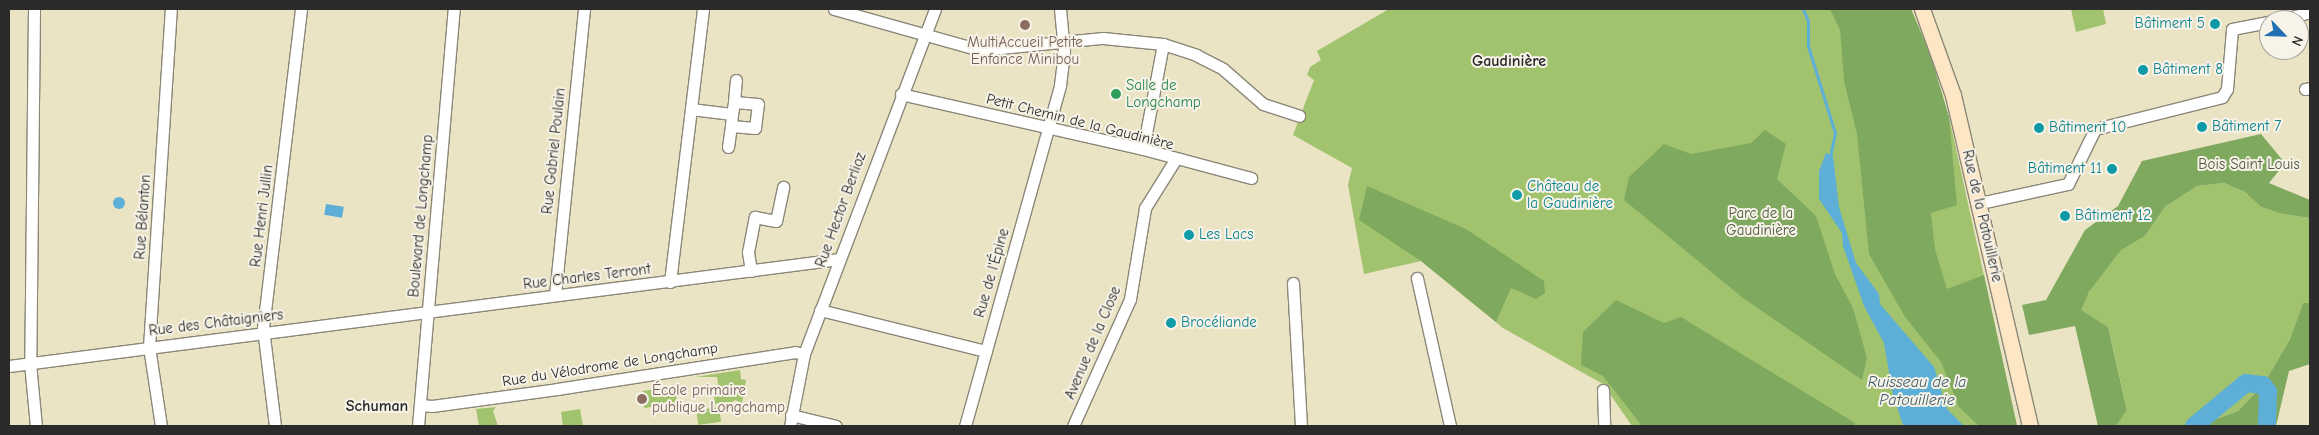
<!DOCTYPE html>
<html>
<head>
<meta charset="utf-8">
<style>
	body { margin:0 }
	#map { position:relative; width:2319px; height:435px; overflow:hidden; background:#eae3c4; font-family:"Comic Neue",sans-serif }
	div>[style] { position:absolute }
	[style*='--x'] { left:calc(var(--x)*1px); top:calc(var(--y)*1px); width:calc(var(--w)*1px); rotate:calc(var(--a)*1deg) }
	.green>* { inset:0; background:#a1c36d; transform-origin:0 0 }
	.forest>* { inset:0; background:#80a960 }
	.water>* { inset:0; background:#5dafd8; transform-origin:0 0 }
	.round { border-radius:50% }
	.stream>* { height:3px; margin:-1.5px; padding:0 1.5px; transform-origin:1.5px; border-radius:1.5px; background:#5dafd8 }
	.river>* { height:18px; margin:-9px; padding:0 9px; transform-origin:9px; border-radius:9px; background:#5dafd8 }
	.roads { filter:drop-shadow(1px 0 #8a8778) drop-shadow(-1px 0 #8a8778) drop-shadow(0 1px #8a8778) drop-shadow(0 -1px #8a8778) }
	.street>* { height:11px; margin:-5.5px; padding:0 5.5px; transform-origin:5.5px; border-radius:5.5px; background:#fff }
	.secondary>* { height:15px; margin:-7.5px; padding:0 7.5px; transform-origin:7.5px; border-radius:7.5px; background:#fce6c4 }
	.dots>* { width:14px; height:14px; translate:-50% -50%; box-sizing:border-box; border:2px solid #f7f3e8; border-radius:50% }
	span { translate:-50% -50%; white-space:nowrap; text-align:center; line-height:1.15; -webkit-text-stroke:4px #f7f3e8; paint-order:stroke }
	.culture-label { font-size:15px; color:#0d838f }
	.right { translate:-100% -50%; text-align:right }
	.left { translate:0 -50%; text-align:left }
	.education-label { font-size:15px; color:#785e54 }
	.leisure-label { font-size:15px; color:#27864d }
	.street-label { font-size:15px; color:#2b2b2b }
	.park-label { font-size:15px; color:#4e593f }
	.neighbourhood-label { font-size:16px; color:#2b2b2b; font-weight:700 }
	.water-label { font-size:16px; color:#3c5968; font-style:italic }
	.frame { position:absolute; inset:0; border:10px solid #2b2b2b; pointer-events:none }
	.north { position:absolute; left:2259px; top:10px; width:50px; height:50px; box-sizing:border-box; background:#f7f3e8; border:1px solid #a5a39c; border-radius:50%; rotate:114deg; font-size:14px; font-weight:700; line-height:20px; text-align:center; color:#2b2b2b }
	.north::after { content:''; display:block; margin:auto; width:18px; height:22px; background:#1f6fb2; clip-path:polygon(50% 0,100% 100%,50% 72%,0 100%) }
</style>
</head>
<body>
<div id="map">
	<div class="green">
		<i style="clip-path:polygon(1389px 9px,1911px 9px,1930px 54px,1949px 117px,2017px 426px,1632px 426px,1603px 384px,1503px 328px,1421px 261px,1364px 274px,1348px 185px,1352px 168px,1293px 135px,1314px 80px,1307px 75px,1310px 67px,1321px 60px,1317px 51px)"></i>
		<i style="clip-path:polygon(2071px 9px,2103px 9px,2106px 24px,2076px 32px)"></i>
		<i style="clip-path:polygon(2224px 183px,2245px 192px,2261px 207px,2282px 214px,2310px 218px,2310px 303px,2303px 303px,2290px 339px,2263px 385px,2238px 411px,2198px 426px,2116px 426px,2127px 409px,2108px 327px,2080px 310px,2089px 292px,2121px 249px,2145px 236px,2165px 207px,2197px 186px)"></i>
		<i style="clip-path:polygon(740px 370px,741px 379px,746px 380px,742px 403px,735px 400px,727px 406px,727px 402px,715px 404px,713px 390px,719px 389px,717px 377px,695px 377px)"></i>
		<i style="left:675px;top:387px;width:17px;height:33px;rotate:83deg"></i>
		<i style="clip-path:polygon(496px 407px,493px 411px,498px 426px,479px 426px,476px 409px)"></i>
		<i style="left:719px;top:407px;width:15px;height:23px;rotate:82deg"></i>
		<i style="clip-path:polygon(580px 409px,583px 426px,563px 426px,561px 412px)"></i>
	</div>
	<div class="forest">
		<i style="clip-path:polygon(1830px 9px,1911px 9px,1930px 54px,1949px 117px,1957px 205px,1931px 213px,1935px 249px,1947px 289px,1984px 275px,2017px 426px,1979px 426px,1959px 407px,1941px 362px,1905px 317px,1869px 254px,1857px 134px,1844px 81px,1840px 30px)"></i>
		<i style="clip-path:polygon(1765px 130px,1786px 144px,1777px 179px,1816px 216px,1835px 274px,1853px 308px,1867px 358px,1862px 380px,1743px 298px,1624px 200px,1629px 177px,1664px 144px,1691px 154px,1751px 143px)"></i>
		<i style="clip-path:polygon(2261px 134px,2285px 163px,2269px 183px,2310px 200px,2310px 218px,2282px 214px,2261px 207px,2245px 192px,2224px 183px,2197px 186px,2165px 207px,2145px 236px,2121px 250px,2089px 292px,2081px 310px,2108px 327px,2127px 410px,2116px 426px,2098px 426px,2075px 326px,2029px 335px,2022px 305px,2046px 300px,2085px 230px,2118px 206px,2142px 161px)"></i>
		<i style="clip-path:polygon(1367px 186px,1466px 229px,1544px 281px,1545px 293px,1536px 299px,1511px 288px,1496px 322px,1421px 261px,1359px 220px)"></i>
		<i style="clip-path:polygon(1616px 300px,1664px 323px,1681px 317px,1855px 423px,1854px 426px,1642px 426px,1603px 376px,1581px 365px,1583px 332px)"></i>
		<i style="clip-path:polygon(2303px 303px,2310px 303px,2310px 364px,2289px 371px,2276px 426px,2198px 426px,2238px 411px,2263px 385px,2290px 339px)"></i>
	</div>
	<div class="water">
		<i style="clip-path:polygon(1826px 153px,1833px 156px,1839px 207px,1856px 263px,1879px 294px,1880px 304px,1934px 367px,1947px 409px,1964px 426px,1904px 426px,1902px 422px,1893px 395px,1884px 343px,1864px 306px,1843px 246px,1842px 233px,1819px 199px,1819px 171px)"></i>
		<i class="round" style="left:113px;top:197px;width:12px;height:12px"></i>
		<i style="left:326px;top:204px;width:18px;height:11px;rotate:9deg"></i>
	</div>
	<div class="stream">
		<i style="--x:1803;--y:9;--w:13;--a:67"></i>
		<i style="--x:1808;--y:21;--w:25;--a:90"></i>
		<i style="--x:1808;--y:46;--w:91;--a:72.8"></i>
		<i style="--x:1835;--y:133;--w:25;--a:102"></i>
	</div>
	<div class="river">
		<i style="--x:2194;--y:426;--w:67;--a:-39.6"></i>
		<i style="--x:2246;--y:383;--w:17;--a:7"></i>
		<i style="--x:2263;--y:385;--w:9;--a:54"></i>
		<i style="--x:2268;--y:392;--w:34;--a:92"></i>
	</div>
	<div class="roads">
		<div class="street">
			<i style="--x:34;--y:9;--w:354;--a:90.6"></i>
			<i style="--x:30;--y:363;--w:63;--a:84.6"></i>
			<i style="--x:834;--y:9;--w:152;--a:15.7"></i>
			<i style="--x:980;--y:50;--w:124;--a:-5.6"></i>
			<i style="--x:1103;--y:38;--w:60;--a:5.7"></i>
			<i style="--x:1163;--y:44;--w:35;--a:18"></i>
			<i style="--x:1196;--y:55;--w:30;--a:27"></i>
			<i style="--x:1223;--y:69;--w:53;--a:41.2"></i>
			<i style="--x:1263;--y:104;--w:38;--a:18"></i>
			<i style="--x:2279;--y:20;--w:32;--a:-14"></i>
			<i style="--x:2305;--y:89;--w:5;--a:-11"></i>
			<i style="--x:901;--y:94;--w:248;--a:12.8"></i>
			<i style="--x:1143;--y:149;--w:112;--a:15"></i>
			<i style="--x:734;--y:102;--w:22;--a:-85"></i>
			<i style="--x:691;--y:109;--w:41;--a:7"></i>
			<i style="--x:732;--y:114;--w:12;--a:95"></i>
			<i style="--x:731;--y:126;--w:24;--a:5"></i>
			<i style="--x:755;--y:128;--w:24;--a:-83"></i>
			<i style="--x:758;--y:104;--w:24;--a:-175"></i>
			<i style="--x:734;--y:102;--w:12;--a:99"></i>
			<i style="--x:728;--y:147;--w:21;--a:-82"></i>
			<i style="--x:1143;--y:149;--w:107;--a:-79.2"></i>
			<i style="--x:1980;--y:203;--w:90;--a:-12.2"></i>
			<i style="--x:2068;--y:184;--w:61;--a:-63.9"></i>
			<i style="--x:2095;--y:129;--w:131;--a:-14.1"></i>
			<i style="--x:2222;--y:97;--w:9;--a:-58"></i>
			<i style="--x:2227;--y:89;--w:60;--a:-85.2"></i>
			<i style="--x:2232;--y:29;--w:38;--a:-11"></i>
			<i style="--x:751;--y:271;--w:19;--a:-99"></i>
			<i style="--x:748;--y:252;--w:36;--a:-79"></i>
			<i style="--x:755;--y:217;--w:21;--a:11"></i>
			<i style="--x:776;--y:221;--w:35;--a:-78"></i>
			<i style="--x:1417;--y:278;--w:152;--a:77.4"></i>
			<i style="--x:670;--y:282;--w:275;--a:-83.1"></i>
			<i style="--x:1293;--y:283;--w:143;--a:86.8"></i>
			<i style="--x:555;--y:295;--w:287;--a:-84.2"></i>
			<i style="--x:820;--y:310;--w:171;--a:13.9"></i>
			<i style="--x:9;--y:366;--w:837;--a:-7.35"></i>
			<i style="--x:1603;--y:390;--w:36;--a:88"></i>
			<i style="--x:420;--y:405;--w:12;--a:5"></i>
			<i style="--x:432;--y:406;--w:126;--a:-7.7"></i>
			<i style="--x:557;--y:389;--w:241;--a:-8.8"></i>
			<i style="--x:795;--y:352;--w:9;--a:13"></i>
			<i style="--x:791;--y:415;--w:46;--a:13.7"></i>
			<i style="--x:161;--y:426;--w:80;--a:-98.6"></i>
			<i style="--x:149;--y:347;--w:339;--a:-86.3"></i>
			<i style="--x:275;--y:426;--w:99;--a:-97"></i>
			<i style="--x:263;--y:328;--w:321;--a:-83.2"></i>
			<i style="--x:418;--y:426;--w:419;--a:-85.1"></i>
			<i style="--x:790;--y:426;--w:73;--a:-79"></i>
			<i style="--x:804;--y:354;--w:369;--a:-69.2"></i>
			<i style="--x:965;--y:426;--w:354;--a:-74.4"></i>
			<i style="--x:1060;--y:85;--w:34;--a:-83"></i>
			<i style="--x:1064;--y:51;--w:42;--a:-95.4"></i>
			<i style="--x:1073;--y:426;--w:139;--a:-65.8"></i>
			<i style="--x:1130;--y:299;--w:92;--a:-80.6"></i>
			<i style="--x:1145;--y:208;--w:57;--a:-58"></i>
		</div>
		<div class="secondary">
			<i style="--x:1922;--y:9;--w:91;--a:70.2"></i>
			<i style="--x:1953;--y:95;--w:340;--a:76.9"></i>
		</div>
	</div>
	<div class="dots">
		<i style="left:2215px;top:24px;background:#0f9aa8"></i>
		<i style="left:1025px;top:25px;background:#8d6e63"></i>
		<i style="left:2143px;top:70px;background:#0f9aa8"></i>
		<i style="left:1116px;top:94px;background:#2e9e5b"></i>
		<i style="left:2202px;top:127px;background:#0f9aa8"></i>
		<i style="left:2039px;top:128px;background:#0f9aa8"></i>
		<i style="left:2112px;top:169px;background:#0f9aa8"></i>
		<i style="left:1517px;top:195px;background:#0f9aa8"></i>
		<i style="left:2065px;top:216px;background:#0f9aa8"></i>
		<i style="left:1189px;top:235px;background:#0f9aa8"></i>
		<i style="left:1171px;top:323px;background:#0f9aa8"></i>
		<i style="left:642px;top:399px;background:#8d6e63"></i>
	</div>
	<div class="culture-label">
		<span class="right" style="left:2205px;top:24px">Bâtiment 5</span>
		<span class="left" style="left:2153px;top:70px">Bâtiment 8</span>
		<span class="left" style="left:2212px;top:127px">Bâtiment 7</span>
		<span class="left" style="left:2049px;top:128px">Bâtiment 10</span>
		<span class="right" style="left:2102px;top:169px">Bâtiment 11</span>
		<span class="left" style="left:1527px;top:195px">Château de<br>la Gaudinière</span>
		<span class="left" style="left:2075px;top:216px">Bâtiment 12</span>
		<span class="left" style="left:1199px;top:235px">Les Lacs</span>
		<span class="left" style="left:1181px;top:323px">Brocéliande</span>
	</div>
	<div class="education-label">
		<span style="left:1025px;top:51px">MultiAccueil Petite<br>Enfance Minibou</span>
		<span class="left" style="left:652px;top:399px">École primaire<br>publique Longchamp</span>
	</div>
	<div class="leisure-label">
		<span class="left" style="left:1126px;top:94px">Salle de<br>Longchamp</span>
	</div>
	<div class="street-label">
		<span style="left:1080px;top:122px;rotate:14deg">Petit Chemin de la Gaudinière</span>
		<span style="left:554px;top:151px;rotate:-84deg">Rue Gabriel Poulain</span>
		<span style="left:841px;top:210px;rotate:-70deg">Rue Hector Berlioz</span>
		<span style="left:262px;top:216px;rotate:-83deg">Rue Henri Jullin</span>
		<span style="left:421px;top:216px;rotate:-85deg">Boulevard de Longchamp</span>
		<span style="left:1982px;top:216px;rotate:77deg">Rue de la Patouillerie</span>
		<span style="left:143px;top:217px;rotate:-86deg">Rue Bélanton</span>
		<span style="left:992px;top:273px;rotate:-74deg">Rue de l'Épine</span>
		<span style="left:587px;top:277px;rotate:-7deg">Rue Charles Terront</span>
		<span style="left:216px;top:323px;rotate:-7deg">Rue des Châtaigniers</span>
		<span style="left:1093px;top:343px;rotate:-67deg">Avenue de la Close</span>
		<span style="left:610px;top:365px;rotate:-9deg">Rue du Vélodrome de Longchamp</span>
	</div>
	<div class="park-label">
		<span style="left:2249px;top:165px">Bois Saint Louis</span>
		<span style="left:1761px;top:222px">Parc de la<br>Gaudinière</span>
	</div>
	<div class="neighbourhood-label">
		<span style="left:1509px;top:61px">Gaudinière</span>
		<span style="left:377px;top:406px">Schuman</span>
	</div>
	<div class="water-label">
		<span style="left:1917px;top:391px">Ruisseau de la<br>Patouillerie</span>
	</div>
	<div class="frame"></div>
	<div class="north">N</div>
</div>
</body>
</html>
